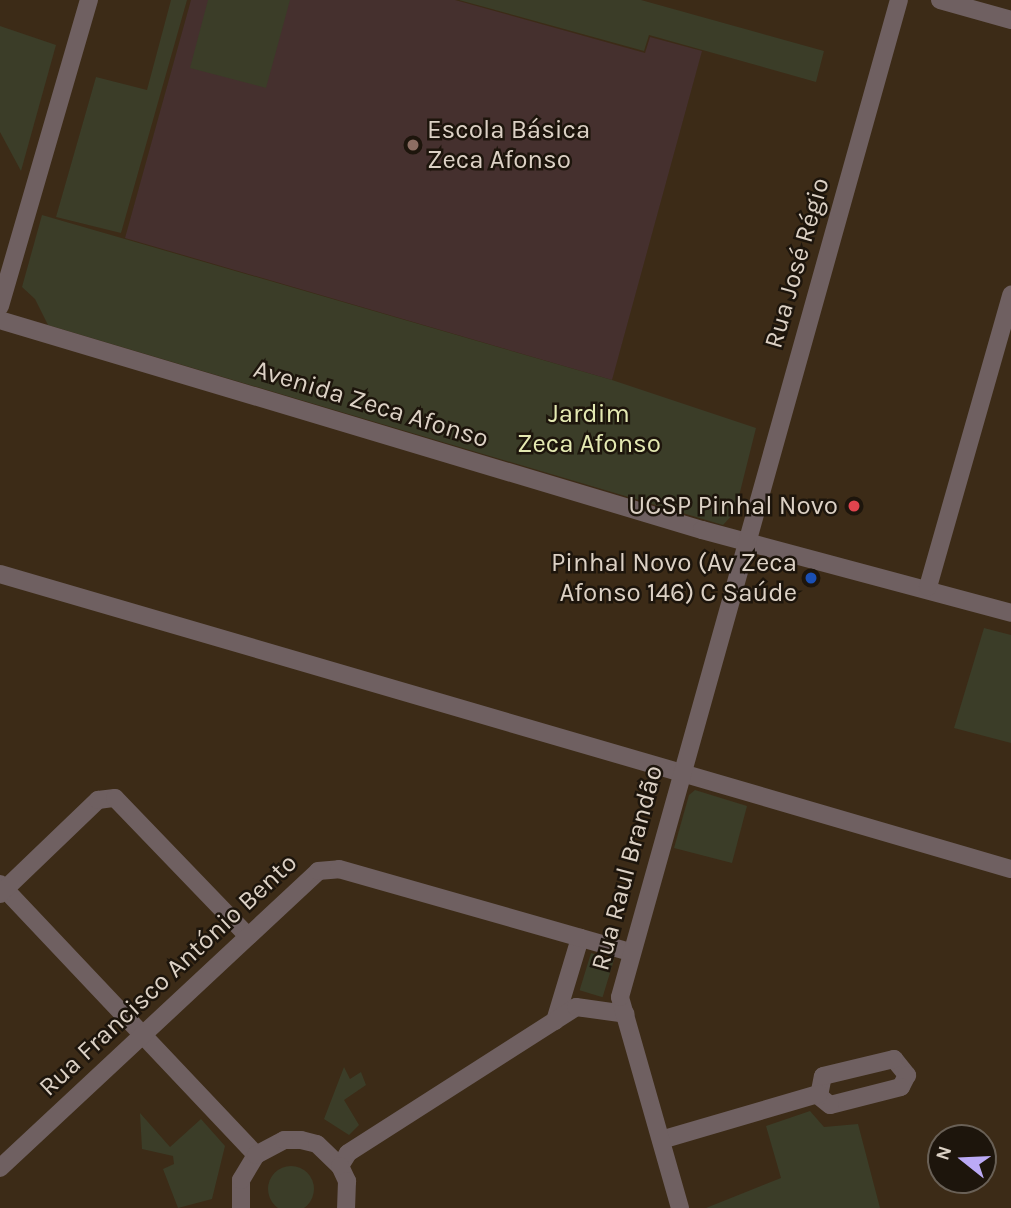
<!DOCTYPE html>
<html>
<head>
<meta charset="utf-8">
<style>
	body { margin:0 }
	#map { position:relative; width:1011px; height:1208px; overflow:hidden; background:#3c2b17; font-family:Karla,sans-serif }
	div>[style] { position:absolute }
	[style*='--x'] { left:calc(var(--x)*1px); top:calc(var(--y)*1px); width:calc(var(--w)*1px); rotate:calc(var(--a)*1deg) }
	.education>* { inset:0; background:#45302e }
	.green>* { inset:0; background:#3b3d28; transform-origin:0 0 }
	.round { border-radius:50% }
	.minor>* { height:18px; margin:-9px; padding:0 9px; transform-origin:9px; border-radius:9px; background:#6f6061 }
	.dots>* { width:19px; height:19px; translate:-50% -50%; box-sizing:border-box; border:4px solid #1d150c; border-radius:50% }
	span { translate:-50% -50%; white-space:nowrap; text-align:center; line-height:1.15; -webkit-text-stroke:5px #1d150c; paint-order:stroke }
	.poi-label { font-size:26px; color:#dcd1c5 }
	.left { translate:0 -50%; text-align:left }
	.right { translate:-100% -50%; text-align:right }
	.street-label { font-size:26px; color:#dcd1c5 }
	.park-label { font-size:26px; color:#e4e9b2 }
	.north { position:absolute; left:927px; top:1124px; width:70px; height:70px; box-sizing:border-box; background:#1d150c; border:2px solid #696056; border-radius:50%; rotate:288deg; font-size:19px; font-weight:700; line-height:28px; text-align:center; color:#dcd1c5 }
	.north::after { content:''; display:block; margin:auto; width:24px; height:32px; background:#bbaaf6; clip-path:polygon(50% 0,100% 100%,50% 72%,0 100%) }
</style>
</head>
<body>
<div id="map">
	<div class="education">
		<i style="clip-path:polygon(191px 0,455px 0,645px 53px,650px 37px,702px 51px,612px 380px,125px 238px)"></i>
	</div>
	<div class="green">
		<i style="clip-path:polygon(171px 0,187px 0,121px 233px,56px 217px,96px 77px,147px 90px)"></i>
		<i style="clip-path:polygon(208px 0,290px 0,266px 88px,190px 68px)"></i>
		<i style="clip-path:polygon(459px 0,641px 0,824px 51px,816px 82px,649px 35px,644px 51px)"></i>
		<i style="clip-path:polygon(0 26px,56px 45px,21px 171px,0 132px)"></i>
		<i style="clip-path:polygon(42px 215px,612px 380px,756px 428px,735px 512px,723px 525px,48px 325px,35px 299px,22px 287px)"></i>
		<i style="clip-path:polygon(984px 628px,1011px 635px,1011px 743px,954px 728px)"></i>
		<i style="clip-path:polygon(695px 790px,747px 806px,732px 863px,674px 848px,689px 795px)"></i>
		<i style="left:591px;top:953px;width:24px;height:39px;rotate:17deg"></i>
		<i style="clip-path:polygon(344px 1067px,350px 1079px,361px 1072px,366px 1085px,344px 1100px,359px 1125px,349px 1135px,324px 1119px)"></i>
		<i style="clip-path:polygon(810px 1111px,824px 1127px,858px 1124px,880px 1208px,706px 1208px,781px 1178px,766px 1126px)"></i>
		<i style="clip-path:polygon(140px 1113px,170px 1147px,201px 1119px,225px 1146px,212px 1199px,178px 1208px,163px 1169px,174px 1164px,173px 1156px,142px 1149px)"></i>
		<i class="round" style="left:268px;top:1166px;width:46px;height:46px"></i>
	</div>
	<div class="minor">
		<i style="--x:940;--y:0;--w:74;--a:15.7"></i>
		<i style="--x:0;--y:306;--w:319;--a:-73.8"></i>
		<i style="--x:0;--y:320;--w:733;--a:16.65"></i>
		<i style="--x:702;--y:530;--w:320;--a:15"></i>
		<i style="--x:0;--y:574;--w:1053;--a:16.27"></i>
		<i style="--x:928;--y:587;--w:304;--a:-74.1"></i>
		<i style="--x:0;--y:884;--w:373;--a:46.6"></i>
		<i style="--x:0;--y:894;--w:136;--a:-43.8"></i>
		<i style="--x:98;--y:800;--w:17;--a:-7"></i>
		<i style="--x:115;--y:798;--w:192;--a:46.1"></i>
		<i style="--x:555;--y:1021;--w:87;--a:-73.2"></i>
		<i style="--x:894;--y:1059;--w:21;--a:51"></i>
		<i style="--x:907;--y:1075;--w:13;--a:117"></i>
		<i style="--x:901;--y:1087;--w:73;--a:165.8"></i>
		<i style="--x:830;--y:1105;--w:14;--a:-141"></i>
		<i style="--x:819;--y:1096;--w:20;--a:-79"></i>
		<i style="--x:823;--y:1076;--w:73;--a:-13.5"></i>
		<i style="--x:661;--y:1140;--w:164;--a:-16.3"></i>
		<i style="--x:340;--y:1166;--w:15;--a:-58"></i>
		<i style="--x:348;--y:1153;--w:271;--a:-32.6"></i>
		<i style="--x:576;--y:1007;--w:50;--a:8"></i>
		<i style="--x:0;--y:1168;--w:435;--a:-43"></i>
		<i style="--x:318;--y:871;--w:21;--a:-5"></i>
		<i style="--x:339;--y:869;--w:304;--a:15.9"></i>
		<i style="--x:241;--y:1208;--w:28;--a:-90"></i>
		<i style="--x:241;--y:1180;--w:29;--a:-59"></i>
		<i style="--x:256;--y:1155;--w:32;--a:-28"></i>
		<i style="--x:284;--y:1140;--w:17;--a:0"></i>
		<i style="--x:301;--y:1140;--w:16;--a:14"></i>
		<i style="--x:317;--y:1144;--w:32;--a:44"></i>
		<i style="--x:340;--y:1166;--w:17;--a:65"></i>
		<i style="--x:347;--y:1181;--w:27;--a:92"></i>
		<i style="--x:680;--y:1208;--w:219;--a:-105.9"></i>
		<i style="--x:620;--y:997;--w:1035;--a:-74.37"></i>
	</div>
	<div class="dots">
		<i style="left:413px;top:145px;background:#8d6e63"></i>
		<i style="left:854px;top:506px;background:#e0444e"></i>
		<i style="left:811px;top:578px;background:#1a4fb4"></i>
	</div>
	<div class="poi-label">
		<span class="left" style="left:427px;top:145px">Escola Básica<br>Zeca Afonso</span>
		<span class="right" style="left:838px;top:506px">UCSP Pinhal Novo</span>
		<span class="right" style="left:797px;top:578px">Pinhal Novo (Av Zeca<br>Afonso 146) C Saúde</span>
	</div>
	<div class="street-label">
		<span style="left:797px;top:263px;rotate:-74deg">Rua José Régio</span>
		<span style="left:371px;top:404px;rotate:17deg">Avenida Zeca Afonso</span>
		<span style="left:627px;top:868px;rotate:-75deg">Rua Raul Brandão</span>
		<span style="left:168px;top:975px;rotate:-43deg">Rua Francisco António Bento</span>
	</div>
	<div class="park-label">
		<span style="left:589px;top:429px">Jardim<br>Zeca Afonso</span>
	</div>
	<div class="north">N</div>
</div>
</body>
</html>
